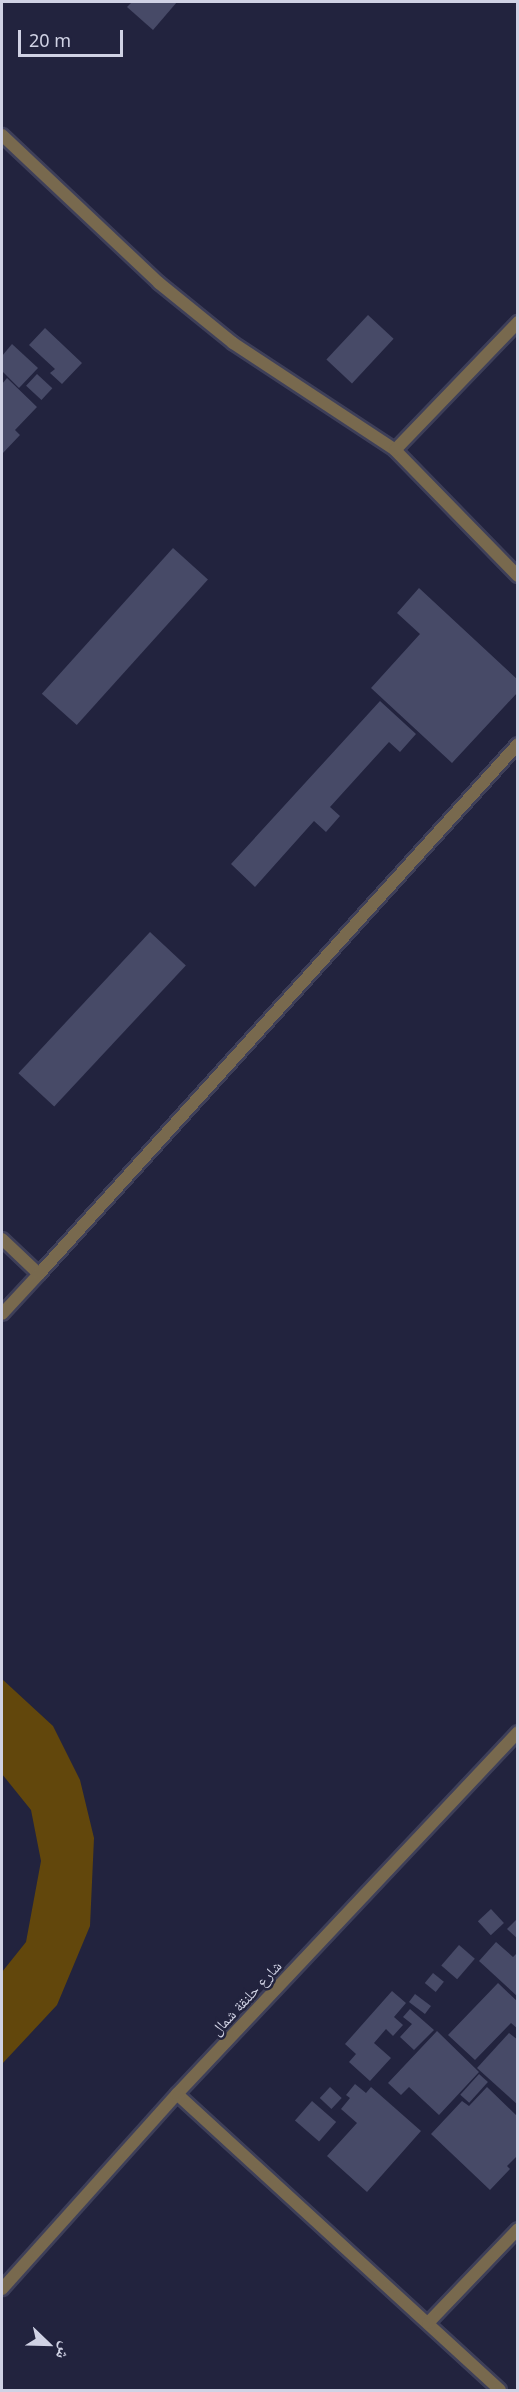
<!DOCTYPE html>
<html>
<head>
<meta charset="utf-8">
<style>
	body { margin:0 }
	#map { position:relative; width:519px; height:2392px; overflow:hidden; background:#22233e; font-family:"Noto Sans","Noto Naskh Arabic",sans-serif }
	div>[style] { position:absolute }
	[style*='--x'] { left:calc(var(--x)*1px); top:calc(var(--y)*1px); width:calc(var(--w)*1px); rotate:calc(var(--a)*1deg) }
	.green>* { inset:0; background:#62470c }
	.building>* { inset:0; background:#474a67; transform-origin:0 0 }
	.roads { filter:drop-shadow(2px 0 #3e3f59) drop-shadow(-2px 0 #3e3f59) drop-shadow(0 2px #3e3f59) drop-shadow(0 -2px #3e3f59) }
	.service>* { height:12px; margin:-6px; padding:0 6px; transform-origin:6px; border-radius:6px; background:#78694e }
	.minor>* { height:12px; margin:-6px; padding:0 6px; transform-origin:6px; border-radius:6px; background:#78694e }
	.tertiary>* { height:12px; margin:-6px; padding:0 6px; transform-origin:6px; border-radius:6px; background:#78694e }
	span { translate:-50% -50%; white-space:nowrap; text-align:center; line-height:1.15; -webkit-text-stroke:5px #22233e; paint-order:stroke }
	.street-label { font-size:15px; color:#d0d2e4 }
	.frame { position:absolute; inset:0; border:3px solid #d0d2e4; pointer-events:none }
	.north { position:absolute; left:18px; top:2314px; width:60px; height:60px; -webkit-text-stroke:4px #22233e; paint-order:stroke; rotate:113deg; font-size:16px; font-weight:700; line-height:24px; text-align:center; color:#d0d2e4 }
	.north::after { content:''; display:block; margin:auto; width:21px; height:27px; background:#d0d2e4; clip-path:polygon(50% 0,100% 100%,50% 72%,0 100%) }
	.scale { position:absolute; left:18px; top:30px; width:105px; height:27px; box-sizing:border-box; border:3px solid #d0d2e4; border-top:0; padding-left:8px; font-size:18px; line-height:21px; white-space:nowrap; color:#d0d2e4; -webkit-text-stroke:4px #22233e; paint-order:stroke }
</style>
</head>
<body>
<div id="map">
	<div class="green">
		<i style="clip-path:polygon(2px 1679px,53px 1726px,80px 1780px,94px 1838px,90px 1926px,57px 2005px,2px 2064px,2px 1972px,26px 1942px,41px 1861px,31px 1810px,2px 1774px)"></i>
	</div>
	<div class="building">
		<i style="clip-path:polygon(132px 2px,177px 2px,153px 30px,127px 7px)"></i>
		<i style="left:368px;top:315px;width:35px;height:61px;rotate:43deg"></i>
		<i style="clip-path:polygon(45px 328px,82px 363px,62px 384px,50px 373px,55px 369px,29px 345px)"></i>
		<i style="clip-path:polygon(12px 344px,38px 368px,19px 388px,2px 371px,2px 356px)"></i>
		<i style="left:37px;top:374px;width:21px;height:16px;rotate:43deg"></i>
		<i style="clip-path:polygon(7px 378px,37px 407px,15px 430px,20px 435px,2px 454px,2px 384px)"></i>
		<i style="left:173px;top:548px;width:47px;height:196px;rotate:42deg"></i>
		<i style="clip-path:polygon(419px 588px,518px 680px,518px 692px,452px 763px,371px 688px,420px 634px,397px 613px)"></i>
		<i style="clip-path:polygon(380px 701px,416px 734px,400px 752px,389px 742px,330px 807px,340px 816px,326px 832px,314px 821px,255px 887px,231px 864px)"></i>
		<i style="left:150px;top:932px;width:49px;height:193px;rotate:43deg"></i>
		<i style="left:491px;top:1909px;width:19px;height:18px;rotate:47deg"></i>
		<i style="clip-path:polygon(518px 1918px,518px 1939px,507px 1929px)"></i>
		<i style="clip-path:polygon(496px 1942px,513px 1957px,518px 1952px,518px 1997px,479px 1961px)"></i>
		<i style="left:459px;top:1945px;width:21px;height:27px;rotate:41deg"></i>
		<i style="left:433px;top:1973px;width:14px;height:13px;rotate:39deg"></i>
		<i style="clip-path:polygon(498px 1983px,518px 2002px,518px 2029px,511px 2023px,475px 2060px,448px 2035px)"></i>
		<i style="clip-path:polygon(392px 1991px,406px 2003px,394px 2017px,403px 2025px,393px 2036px,386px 2029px,374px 2043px,391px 2058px,370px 2081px,349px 2062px,356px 2054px,345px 2044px)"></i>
		<i style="left:415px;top:1994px;width:20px;height:10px;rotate:37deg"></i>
		<i style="clip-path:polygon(410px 2009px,434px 2030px,414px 2050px,400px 2037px,412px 2024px,403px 2017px)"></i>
		<i style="clip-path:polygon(437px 2031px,479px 2072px,439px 2115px,409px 2087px,401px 2095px,388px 2083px)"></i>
		<i style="clip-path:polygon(509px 2033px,518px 2040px,518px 2105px,477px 2068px)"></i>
		<i style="left:479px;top:2074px;width:12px;height:28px;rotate:42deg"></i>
		<i style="clip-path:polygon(355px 2084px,366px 2093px,371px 2087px,421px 2131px,367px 2192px,327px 2156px,357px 2123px,341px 2109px,350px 2098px,346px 2095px)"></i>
		<i style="left:330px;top:2087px;width:16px;height:15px;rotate:43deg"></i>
		<i style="clip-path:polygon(487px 2087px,518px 2117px,518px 2155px,507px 2166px,510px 2169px,490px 2190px,431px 2134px,462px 2101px,469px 2106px)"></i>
		<i style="left:312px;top:2101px;width:32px;height:26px;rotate:41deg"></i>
	</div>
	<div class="roads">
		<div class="service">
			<i style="--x:2;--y:135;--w:216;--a:43.3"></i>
			<i style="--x:159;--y:283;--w:95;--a:39"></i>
			<i style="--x:233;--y:343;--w:194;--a:33.4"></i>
			<i style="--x:395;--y:450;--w:176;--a:45.7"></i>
			<i style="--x:395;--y:450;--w:178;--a:-46.1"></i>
			<i style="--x:2;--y:1239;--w:51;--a:43.4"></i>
			<i style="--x:39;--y:1274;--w:54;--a:132.8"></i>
			<i style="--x:39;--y:1274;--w:714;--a:-47.89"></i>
		</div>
		<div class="minor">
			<i style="--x:177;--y:2094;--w:438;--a:42.5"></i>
			<i style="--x:428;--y:2323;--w:130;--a:-46.2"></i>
		</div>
		<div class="tertiary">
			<i style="--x:2;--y:2289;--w:262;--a:-48.1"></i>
			<i style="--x:177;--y:2094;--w:497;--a:-46.7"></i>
		</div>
	</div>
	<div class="street-label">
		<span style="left:246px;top:1998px;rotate:-47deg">شارع حلنقة شمال</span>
	</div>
	<div class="frame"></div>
	<div class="north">ش</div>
	<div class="scale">20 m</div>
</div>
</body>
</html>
